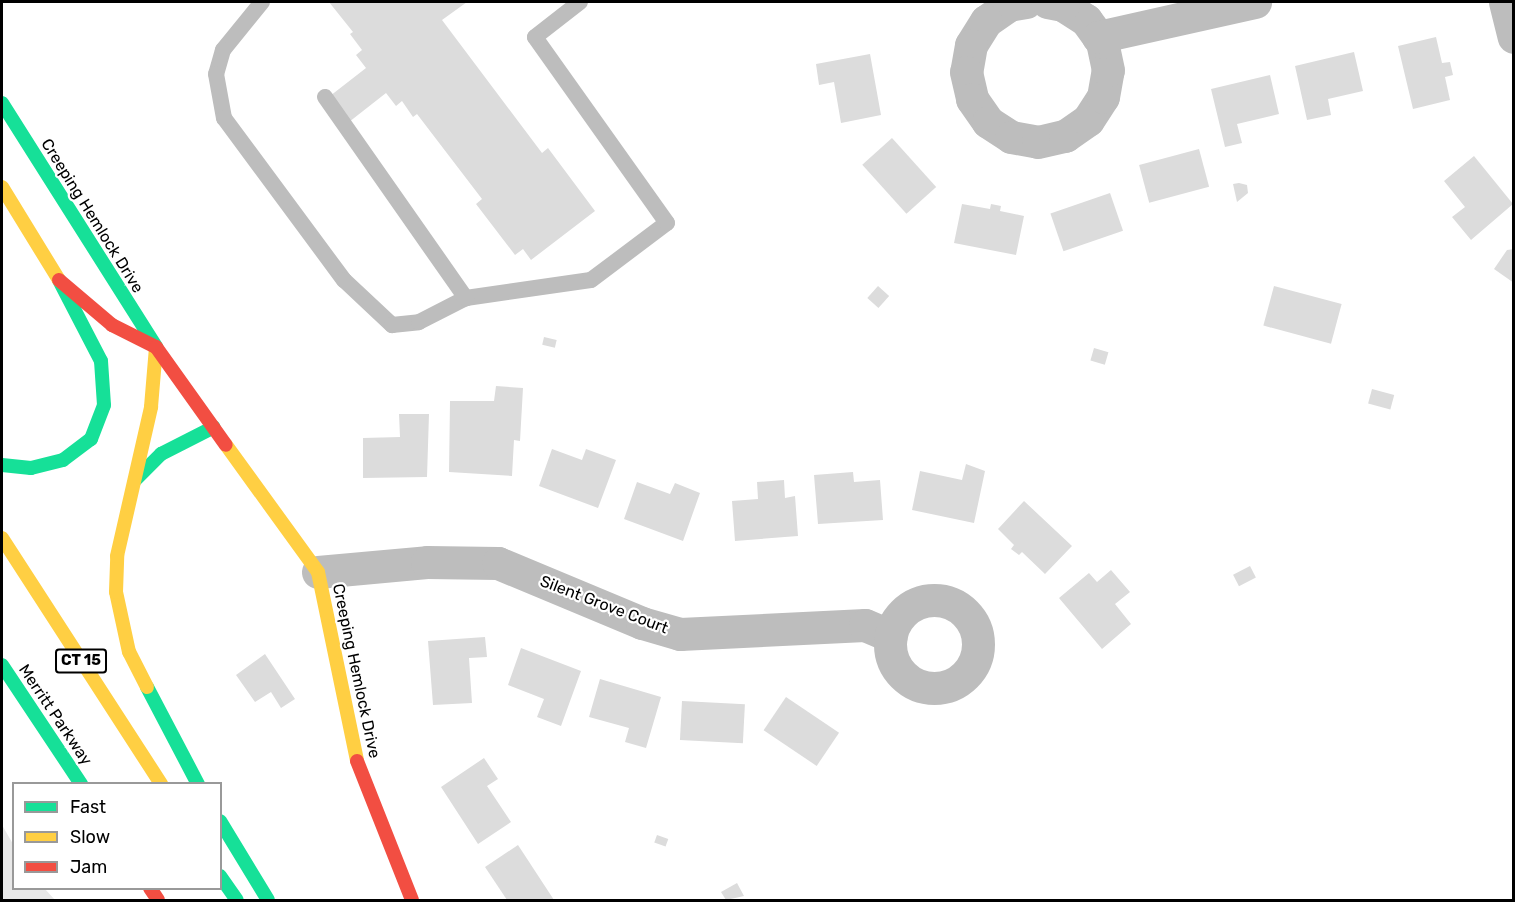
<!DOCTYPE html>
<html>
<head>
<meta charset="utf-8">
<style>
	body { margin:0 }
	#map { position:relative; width:1515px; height:902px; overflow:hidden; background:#fff; font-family:Rubik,sans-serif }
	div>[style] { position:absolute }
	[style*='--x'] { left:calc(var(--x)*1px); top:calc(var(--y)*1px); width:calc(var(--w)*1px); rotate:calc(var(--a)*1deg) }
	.green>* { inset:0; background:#e8e8e8 }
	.building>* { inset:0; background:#dcdcdc; transform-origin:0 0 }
	.lane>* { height:16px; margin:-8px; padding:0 8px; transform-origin:8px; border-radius:8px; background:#bdbdbd }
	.street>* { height:33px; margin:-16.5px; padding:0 16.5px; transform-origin:16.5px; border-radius:16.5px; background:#bdbdbd }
	.street>.ring { margin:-16.5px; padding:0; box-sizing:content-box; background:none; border:33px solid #bdbdbd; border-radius:50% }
	.fast>* { height:14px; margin:-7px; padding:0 7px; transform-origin:7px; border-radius:7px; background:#16e098 }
	.slow>* { height:14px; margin:-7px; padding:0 7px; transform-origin:7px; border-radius:7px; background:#ffcf43 }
	.jam>* { height:14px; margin:-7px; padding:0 7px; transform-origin:7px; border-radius:7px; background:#f24e42 }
	span { translate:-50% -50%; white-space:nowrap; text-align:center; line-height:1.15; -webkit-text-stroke:4.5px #fff; paint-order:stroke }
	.shield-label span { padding:2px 4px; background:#fff; border:2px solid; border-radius:4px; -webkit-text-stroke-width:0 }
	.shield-label { font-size:15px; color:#000; font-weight:700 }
	.street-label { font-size:16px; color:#000 }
	.frame { position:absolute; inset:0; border:3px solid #000; pointer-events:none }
	.legend { position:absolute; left:12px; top:782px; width:210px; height:108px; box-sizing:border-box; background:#fff; border:2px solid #999; margin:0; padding:8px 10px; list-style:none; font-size:18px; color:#000 }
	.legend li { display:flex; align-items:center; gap:12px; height:30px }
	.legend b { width:30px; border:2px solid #999 }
</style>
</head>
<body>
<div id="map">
	<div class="green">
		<i style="clip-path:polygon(2px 825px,13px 844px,14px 888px,45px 889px,55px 900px,2px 900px)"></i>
	</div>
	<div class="building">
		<i style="clip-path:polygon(329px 2px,467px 2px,442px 20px,542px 153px,548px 148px,595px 211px,531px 260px,523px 249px,515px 255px,476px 204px,482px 199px,417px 114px,413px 117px,402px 101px,396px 106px,386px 93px,349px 122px,330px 96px,366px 68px,356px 55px,362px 50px,350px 34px,353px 32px)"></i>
		<i style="clip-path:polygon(1436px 37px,1442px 63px,1450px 62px,1453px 75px,1445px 77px,1450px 100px,1413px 109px,1398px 46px)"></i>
		<i style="clip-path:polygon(1354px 52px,1363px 91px,1328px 99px,1331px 115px,1307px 120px,1295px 66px)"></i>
		<i style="clip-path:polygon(870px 54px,881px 115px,841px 123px,834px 82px,819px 85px,816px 64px)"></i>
		<i style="clip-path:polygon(1270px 75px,1279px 114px,1237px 124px,1242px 143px,1225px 147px,1211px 89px)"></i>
		<i style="left:892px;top:138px;width:66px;height:40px;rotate:48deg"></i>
		<i style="left:1199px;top:149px;width:39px;height:62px;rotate:75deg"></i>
		<i style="clip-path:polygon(1474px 156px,1513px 204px,1471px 240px,1452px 217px,1465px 207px,1444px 181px)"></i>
		<i style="clip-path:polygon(1239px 183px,1247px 185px,1248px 193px,1237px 202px,1233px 184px)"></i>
		<i style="left:1110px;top:193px;width:40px;height:63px;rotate:71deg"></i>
		<i style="clip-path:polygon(962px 204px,990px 209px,991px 204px,1001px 206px,1000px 211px,1024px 216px,1016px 255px,954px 243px)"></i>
		<i style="clip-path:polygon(1514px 249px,1514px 283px,1494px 269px,1507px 250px)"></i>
		<i style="left:878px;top:286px;width:15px;height:16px;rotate:42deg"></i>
		<i style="left:1274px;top:286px;width:70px;height:41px;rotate:15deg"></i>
		<i style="left:544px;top:337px;width:13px;height:8px;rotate:13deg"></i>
		<i style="left:1094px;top:348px;width:15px;height:13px;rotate:16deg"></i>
		<i style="clip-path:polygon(496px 386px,523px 388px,520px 441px,514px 440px,512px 476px,449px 472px,450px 401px,494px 401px)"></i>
		<i style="left:1372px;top:389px;width:23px;height:15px;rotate:15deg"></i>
		<i style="clip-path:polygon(399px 414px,429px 414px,427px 477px,363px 478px,363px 438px,400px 437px)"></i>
		<i style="clip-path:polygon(552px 449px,582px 460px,586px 449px,616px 460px,598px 508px,539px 486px)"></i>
		<i style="clip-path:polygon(966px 464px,985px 471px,974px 523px,912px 510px,920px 471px,962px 480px)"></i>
		<i style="clip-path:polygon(853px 472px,854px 482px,880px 480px,883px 520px,818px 524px,814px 475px)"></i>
		<i style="clip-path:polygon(784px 480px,785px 498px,795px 496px,798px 536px,735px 541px,732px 501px,758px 499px,757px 482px)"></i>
		<i style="clip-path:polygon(637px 482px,670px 494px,675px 483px,700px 493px,683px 541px,624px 519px)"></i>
		<i style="clip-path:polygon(1024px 501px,1072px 546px,1045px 574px,1022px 552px,1019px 555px,1011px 549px,1014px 545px,998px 529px)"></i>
		<i style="left:1250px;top:566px;width:13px;height:19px;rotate:63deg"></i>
		<i style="clip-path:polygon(1111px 570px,1130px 592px,1115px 604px,1131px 624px,1102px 649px,1059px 598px,1089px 573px,1097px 582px)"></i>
		<i style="clip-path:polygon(485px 637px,487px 657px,469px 658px,472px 703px,433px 705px,428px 641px)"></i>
		<i style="clip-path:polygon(521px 648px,581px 671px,561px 726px,537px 717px,544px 699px,508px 685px)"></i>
		<i style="clip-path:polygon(265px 654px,295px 699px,281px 708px,271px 692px,255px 702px,236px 675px)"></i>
		<i style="clip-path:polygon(600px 679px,661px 697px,646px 748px,625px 742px,629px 728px,589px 717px)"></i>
		<i style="left:786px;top:697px;width:64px;height:40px;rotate:34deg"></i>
		<i style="left:682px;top:701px;width:63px;height:39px;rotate:3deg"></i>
		<i style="clip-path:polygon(484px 758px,498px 779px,487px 786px,511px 822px,478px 844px,441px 787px)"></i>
		<i style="left:657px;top:835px;width:12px;height:8px;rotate:20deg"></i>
		<i style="clip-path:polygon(518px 845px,554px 900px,507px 900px,485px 867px)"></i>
		<i style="clip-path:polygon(737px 883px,744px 896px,726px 900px,721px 892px)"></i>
	</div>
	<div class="lane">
		<i style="--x:262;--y:2;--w:62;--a:129.1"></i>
		<i style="--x:223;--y:50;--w:25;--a:106"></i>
		<i style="--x:216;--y:74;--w:45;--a:79.7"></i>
		<i style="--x:224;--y:118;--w:202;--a:53.5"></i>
		<i style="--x:344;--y:280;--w:66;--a:43.2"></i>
		<i style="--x:392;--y:325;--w:27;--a:-6"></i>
		<i style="--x:419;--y:322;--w:53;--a:-27.1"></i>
		<i style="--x:466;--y:298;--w:126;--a:-8.2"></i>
		<i style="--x:591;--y:280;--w:95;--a:-36.9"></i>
		<i style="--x:667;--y:223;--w:228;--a:-125.4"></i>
		<i style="--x:535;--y:37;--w:57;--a:-37.9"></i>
		<i style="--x:325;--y:97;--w:246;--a:55"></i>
	</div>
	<div class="street">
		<i style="--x:1026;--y:2;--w:17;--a:170"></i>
		<i style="--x:1009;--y:5;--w:28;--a:145"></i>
		<i style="--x:986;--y:21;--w:28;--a:122"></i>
		<i style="--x:971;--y:45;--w:27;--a:100"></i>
		<i style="--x:966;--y:72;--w:28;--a:77"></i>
		<i style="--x:972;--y:99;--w:28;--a:55"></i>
		<i style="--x:988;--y:122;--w:27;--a:33"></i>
		<i style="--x:1011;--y:137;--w:27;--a:10"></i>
		<i style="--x:1038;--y:142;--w:28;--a:-13"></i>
		<i style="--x:1065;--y:136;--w:28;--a:-35"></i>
		<i style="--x:1088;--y:120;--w:27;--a:-57"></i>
		<i style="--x:1103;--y:97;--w:27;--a:-80"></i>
		<i style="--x:1108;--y:70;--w:29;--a:-102"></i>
		<i style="--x:1102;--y:42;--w:27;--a:-126"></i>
		<i style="--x:1086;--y:20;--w:27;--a:-147"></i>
		<i style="--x:1063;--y:5;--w:16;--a:-169"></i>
		<i style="--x:1505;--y:2;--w:36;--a:76"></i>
		<i style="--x:1098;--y:37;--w:161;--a:-12.6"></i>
		<i style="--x:318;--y:572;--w:109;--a:-5.2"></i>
		<i style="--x:427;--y:562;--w:71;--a:0.8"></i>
		<i style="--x:498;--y:563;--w:156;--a:22.6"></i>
		<i style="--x:642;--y:623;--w:40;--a:16"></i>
		<i style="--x:680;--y:634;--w:185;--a:-2.8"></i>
		<i style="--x:865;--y:625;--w:28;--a:23"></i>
		<i class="ring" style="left:890px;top:600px;width:55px;height:55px"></i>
	</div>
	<div class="fast">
		<i style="--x:2;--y:103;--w:289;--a:57.7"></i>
		<i style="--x:2;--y:465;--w:29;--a:6"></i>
		<i style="--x:31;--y:468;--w:33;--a:-14"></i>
		<i style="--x:63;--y:460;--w:35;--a:-37"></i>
		<i style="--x:91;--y:439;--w:36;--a:-69"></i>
		<i style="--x:104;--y:405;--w:44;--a:-93.9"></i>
		<i style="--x:101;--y:361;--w:91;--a:-117.4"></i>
		<i style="--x:135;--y:480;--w:37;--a:-45"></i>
		<i style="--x:161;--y:454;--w:59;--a:-27"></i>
		<i style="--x:2;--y:665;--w:143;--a:56.4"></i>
		<i style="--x:147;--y:687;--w:110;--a:62.3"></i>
		<i style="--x:220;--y:821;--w:92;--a:58.7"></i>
		<i style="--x:220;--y:876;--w:29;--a:55"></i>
	</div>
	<div class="slow">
		<i style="--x:2;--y:187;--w:109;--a:58.5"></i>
		<i style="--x:226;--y:445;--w:157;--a:54.1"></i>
		<i style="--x:318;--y:572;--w:193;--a:78.3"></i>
		<i style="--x:2;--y:538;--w:293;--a:57.1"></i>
		<i style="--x:147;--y:687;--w:39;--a:-117"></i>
		<i style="--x:129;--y:652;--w:61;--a:-102.2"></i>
		<i style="--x:116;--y:592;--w:36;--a:-88"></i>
		<i style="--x:117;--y:556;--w:153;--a:-77.1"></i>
		<i style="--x:151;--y:407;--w:60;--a:-85.2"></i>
	</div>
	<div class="jam">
		<i style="--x:59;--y:280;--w:70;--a:40.3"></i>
		<i style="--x:112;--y:325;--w:49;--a:26.6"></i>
		<i style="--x:156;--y:347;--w:120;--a:54.5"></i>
		<i style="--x:357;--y:761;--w:149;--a:68.4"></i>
		<i style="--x:150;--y:888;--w:14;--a:56"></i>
	</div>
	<div class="shield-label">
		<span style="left:81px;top:661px">CT 15</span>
	</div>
	<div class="street-label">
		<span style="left:92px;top:216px;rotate:58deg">Creeping Hemlock Drive</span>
		<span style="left:604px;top:605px;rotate:21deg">Silent Grove Court</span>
		<span style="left:356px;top:671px;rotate:78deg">Creeping Hemlock Drive</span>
		<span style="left:55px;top:715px;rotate:56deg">Merritt Parkway</span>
	</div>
	<div class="frame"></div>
	<ul class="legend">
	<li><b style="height:8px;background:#16e098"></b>Fast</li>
	<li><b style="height:8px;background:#ffcf43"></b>Slow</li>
	<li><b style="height:8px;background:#f24e42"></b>Jam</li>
	</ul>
</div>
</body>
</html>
